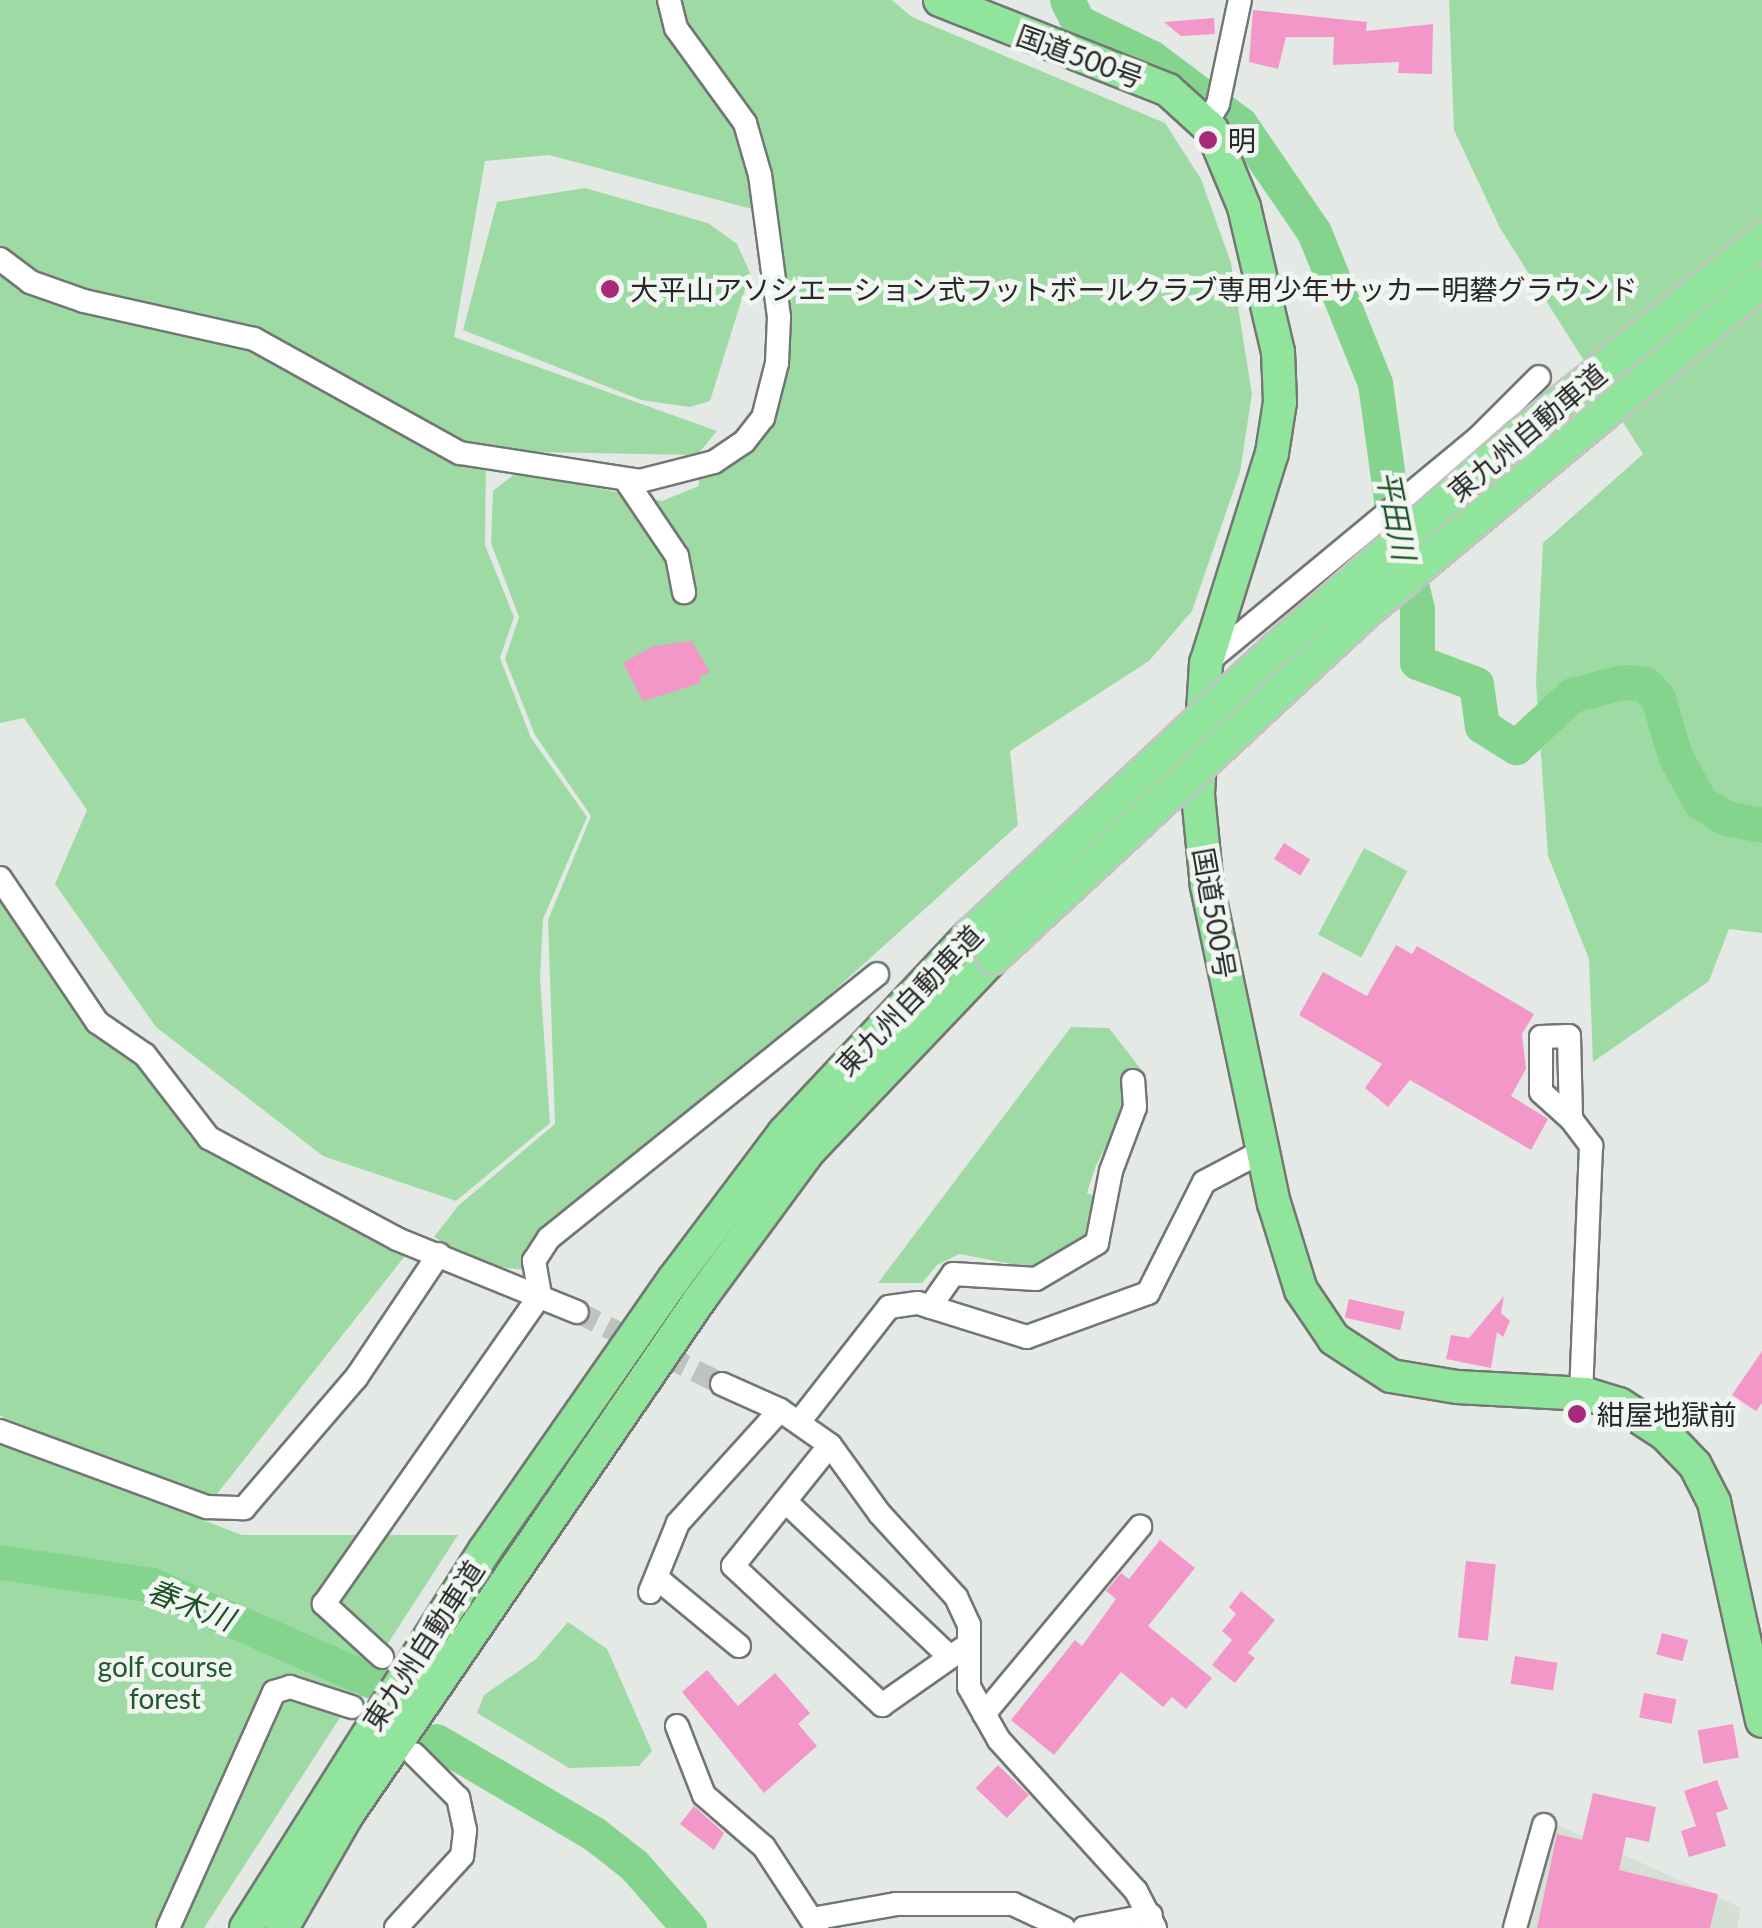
<!DOCTYPE html>
<html>
<head>
<meta charset="utf-8">
<style>
	body { margin:0 }
	#map { position:relative; width:1762px; height:1928px; overflow:hidden; background:#e5e9e5; font-family:Lato,"Noto Sans JP",sans-serif }
	div>[style] { position:absolute }
	[style*='--x'] { left:calc(var(--x)*1px); top:calc(var(--y)*1px); width:calc(var(--w)*1px); rotate:calc(var(--a)*1deg) }
	.built>* { inset:0; background:#d5dfd6 }
	.green>* { inset:0; background:#9edba4; transform-origin:0 0 }
	.river>* { height:35px; margin:-17.5px; padding:0 17.5px; transform-origin:17.5px; border-radius:17.5px; background:#84d48e }
	.building>* { inset:0; background:#f397c9; transform-origin:0 0 }
	.minor-tunnel>* { height:22px; margin-top:-11px; transform-origin:0; background:repeating-linear-gradient(90deg,#bfc3bf 0 22px,transparent 0 33px) }
	.roads { filter:drop-shadow(2px 0 #737773) drop-shadow(-2px 0 #737773) drop-shadow(0 2px #737773) drop-shadow(0 -2px #737773) }
	.minor>* { height:22px; margin:-11px; padding:0 11px; transform-origin:11px; border-radius:11px; background:#fff }
	.highway>* { height:32px; margin:-16px; padding:0 16px; transform-origin:16px; border-radius:16px; background:#91e49b }
	.bridges { filter:drop-shadow(2px 0 #c3c3c3) drop-shadow(-2px 0 #c3c3c3) drop-shadow(0 2px #c3c3c3) drop-shadow(0 -2px #c3c3c3) }
	.highway-bridge>* { height:32px; margin:-16px; padding:0 16px; transform-origin:16px; border-radius:16px; background:#91e49b }
	.dots>* { width:28px; height:28px; translate:-50% -50%; box-sizing:border-box; border:5px solid #f2f6f2; border-radius:50% }
	span { translate:-50% -50%; white-space:nowrap; text-align:center; line-height:1.15; -webkit-text-stroke:9px #f2f6f2; paint-order:stroke }
	.street-label { font-size:28px; color:#272927 }
	.poi-label { font-size:28px; color:#272927 }
	.left { translate:0 -50%; text-align:left }
	.park-label { font-size:28px; color:#22592c }
	.water-label { font-size:30px; color:#1a5225; font-style:italic }
</style>
</head>
<body>
<div id="map">
	<div class="built">
		<i style="clip-path:polygon(1558px 1825px,1741px 1908px,1737px 1928px,1528px 1928px)"></i>
	</div>
	<div class="green">
		<i style="clip-path:polygon(evenodd,0 0,892px 0,912px 17px,1165px 123px,1201px 179px,1231px 263px,1252px 394px,1240px 472px,1192px 611px,1149px 661px,1010px 751px,1018px 825px,524px 1270px,485px 1265px,434px 1237px,458px 1206px,555px 1124px,548px 920px,591px 816px,535px 735px,505px 659px,519px 617px,491px 543px,493px 491px,517px 472px,662px 501px,699px 486px,697px 455px,486px 451px,485px 545px,514px 617px,500px 658px,531px 738px,587px 817px,543px 919px,540px 978px,550px 1123px,456px 1201px,323px 1156px,156px 1027px,55px 884px,87px 810px,24px 718px,0 723px,0 0,549px 155px,774px 215px,774px 404px,734px 460px,698px 454px,717px 431px,454px 337px,485px 161px,549px 155px)"></i>
		<i style="clip-path:polygon(1449px 0,1762px 0,1762px 933px,1729px 929px,1709px 981px,1593px 1062px,1589px 959px,1548px 856px,1536px 683px,1543px 543px,1643px 454px,1500px 228px,1454px 130px)"></i>
		<i style="clip-path:polygon(585px 188px,708px 223px,737px 244px,750px 273px,710px 401px,690px 407px,641px 400px,463px 330px,497px 202px)"></i>
		<i style="left:1364px;top:848px;width:49px;height:98px;rotate:28deg"></i>
		<i style="clip-path:polygon(0 893px,151px 1077px,190px 1137px,213px 1155px,307px 1195px,405px 1256px,213px 1499px,0 1416px)"></i>
		<i style="clip-path:polygon(1071px 1027px,1109px 1028px,1143px 1072px,1127px 1079px,1120px 1117px,1095px 1168px,1087px 1193px,1100px 1199px,1086px 1236px,1033px 1268px,959px 1254px,937px 1265px,922px 1283px,878px 1283px)"></i>
		<i style="clip-path:polygon(0 1443px,242px 1535px,458px 1535px,204px 1928px,0 1928px)"></i>
		<i style="clip-path:polygon(568px 1622px,607px 1649px,652px 1751px,639px 1766px,569px 1768px,477px 1713px,484px 1695px,536px 1659px)"></i>
	</div>
	<div class="river">
		<i style="--x:1067;--y:0;--w:25;--a:63"></i>
		<i style="--x:1078;--y:22;--w:82;--a:25.9"></i>
		<i style="--x:1152;--y:58;--w:110;--a:36.9"></i>
		<i style="--x:1240;--y:124;--w:131;--a:55.6"></i>
		<i style="--x:1314;--y:232;--w:163;--a:68"></i>
		<i style="--x:1375;--y:383;--w:118;--a:82.2"></i>
		<i style="--x:1391;--y:500;--w:112;--a:76.6"></i>
		<i style="--x:1417;--y:609;--w:53;--a:90"></i>
		<i style="--x:1417;--y:662;--w:63;--a:20.4"></i>
		<i style="--x:1476;--y:684;--w:42;--a:81.9"></i>
		<i style="--x:1482;--y:726;--w:40;--a:32"></i>
		<i style="--x:1516;--y:747;--w:76;--a:-42.9"></i>
		<i style="--x:1572;--y:695;--w:53;--a:-14.3"></i>
		<i style="--x:1623;--y:682;--w:22;--a:5"></i>
		<i style="--x:1645;--y:684;--w:19;--a:47"></i>
		<i style="--x:1658;--y:698;--w:60;--a:73.7"></i>
		<i style="--x:1675;--y:756;--w:52;--a:61.5"></i>
		<i style="--x:1700;--y:802;--w:31;--a:32"></i>
		<i style="--x:1726;--y:818;--w:37;--a:11"></i>
		<i style="--x:0;--y:1562;--w:154;--a:8.6"></i>
		<i style="--x:152;--y:1585;--w:240;--a:23.6"></i>
		<i style="--x:436;--y:1741;--w:182;--a:30.4"></i>
		<i style="--x:593;--y:1833;--w:52;--a:38"></i>
		<i style="--x:634;--y:1865;--w:84;--a:48.9"></i>
	</div>
	<div class="building">
		<i style="clip-path:polygon(1253px 10px,1367px 22px,1366px 31px,1433px 24px,1432px 74px,1398px 73px,1399px 62px,1333px 65px,1334px 37px,1286px 37px,1278px 69px,1249px 62px)"></i>
		<i style="clip-path:polygon(1214px 18px,1215px 34px,1181px 36px,1164px 22px)"></i>
		<i style="clip-path:polygon(692px 641px,710px 673px,699px 676px,701px 683px,643px 701px,623px 663px,654px 646px)"></i>
		<i style="left:1284px;top:843px;width:31px;height:19px;rotate:32deg"></i>
		<i style="clip-path:polygon(1396px 945px,1412px 954px,1417px 946px,1534px 1014px,1522px 1034px,1526px 1069px,1511px 1096px,1548px 1119px,1531px 1150px,1410px 1080px,1388px 1107px,1365px 1088px,1382px 1064px,1299px 1015px,1323px 972px,1367px 996px)"></i>
		<i style="clip-path:polygon(1504px 1296px,1501px 1313px,1510px 1321px,1503px 1337px,1497px 1332px,1491px 1368px,1446px 1359px,1451px 1335px,1469px 1338px)"></i>
		<i style="left:1349px;top:1299px;width:57px;height:19px;rotate:13deg"></i>
		<i style="clip-path:polygon(1762px 1351px,1762px 1403px,1756px 1411px,1732px 1395px)"></i>
		<i style="clip-path:polygon(1160px 1540px,1195px 1568px,1148px 1626px,1212px 1678px,1186px 1709px,1172px 1697px,1163px 1707px,1121px 1672px,1054px 1755px,1011px 1720px,1075px 1640px,1082px 1646px,1116px 1599px,1106px 1591px,1121px 1573px,1129px 1579px)"></i>
		<i style="left:1466px;top:1561px;width:30px;height:77px;rotate:6deg"></i>
		<i style="clip-path:polygon(1241px 1591px,1275px 1620px,1248px 1653px,1255px 1658px,1235px 1683px,1212px 1665px,1232px 1640px,1222px 1631px,1236px 1614px,1229px 1607px)"></i>
		<i style="left:1662px;top:1633px;width:27px;height:22px;rotate:15deg"></i>
		<i style="left:1515px;top:1656px;width:43px;height:28px;rotate:9deg"></i>
		<i style="clip-path:polygon(707px 1670px,738px 1706px,775px 1673px,810px 1713px,798px 1724px,817px 1746px,764px 1793px,682px 1692px)"></i>
		<i style="left:1644px;top:1693px;width:33px;height:25px;rotate:11deg"></i>
		<i style="left:1733px;top:1724px;width:34px;height:36px;rotate:80deg"></i>
		<i style="left:998px;top:1765px;width:43px;height:32px;rotate:44deg"></i>
		<i style="clip-path:polygon(1717px 1780px,1728px 1809px,1716px 1813px,1726px 1846px,1689px 1857px,1681px 1831px,1696px 1826px,1684px 1791px)"></i>
		<i style="clip-path:polygon(1593px 1793px,1656px 1807px,1649px 1842px,1626px 1837px,1619px 1870px,1718px 1894px,1710px 1928px,1537px 1928px,1557px 1834px,1582px 1840px)"></i>
		<i style="clip-path:polygon(694px 1806px,724px 1833px,714px 1850px,680px 1824px)"></i>
	</div>
	<div class="minor-tunnel">
		<i style="--x:577;--y:1312;--w:162;--a:26.4"></i>
	</div>
	<div class="roads">
		<div class="minor">
			<i style="--x:1206;--y:124;--w:23;--a:-59"></i>
			<i style="--x:1218;--y:104;--w:106;--a:-78.1"></i>
			<i style="--x:0;--y:259;--w:38;--a:37"></i>
			<i style="--x:30;--y:282;--w:57;--a:19.4"></i>
			<i style="--x:84;--y:301;--w:174;--a:12.6"></i>
			<i style="--x:254;--y:339;--w:235;--a:29"></i>
			<i style="--x:460;--y:453;--w:182;--a:8.8"></i>
			<i style="--x:640;--y:481;--w:76;--a:-14.4"></i>
			<i style="--x:714;--y:462;--w:36;--a:-34"></i>
			<i style="--x:744;--y:442;--w:31;--a:-52"></i>
			<i style="--x:763;--y:418;--w:57;--a:-75.7"></i>
			<i style="--x:777;--y:363;--w:46;--a:-87.5"></i>
			<i style="--x:779;--y:317;--w:143;--a:-97.6"></i>
			<i style="--x:760;--y:175;--w:54;--a:-106.1"></i>
			<i style="--x:745;--y:123;--w:117;--a:-126"></i>
			<i style="--x:676;--y:28;--w:29;--a:-104"></i>
			<i style="--x:625;--y:479;--w:93;--a:56"></i>
			<i style="--x:677;--y:556;--w:37;--a:79"></i>
			<i style="--x:1206;--y:663;--w:353;--a:-39.6"></i>
			<i style="--x:1478;--y:438;--w:86;--a:-45"></i>
			<i style="--x:0;--y:878;--w:174;--a:56"></i>
			<i style="--x:97;--y:1022;--w:58;--a:34.5"></i>
			<i style="--x:145;--y:1055;--w:105;--a:52.4"></i>
			<i style="--x:209;--y:1138;--w:213;--a:28.2"></i>
			<i style="--x:397;--y:1239;--w:194;--a:22.1"></i>
			<i style="--x:1571;--y:1119;--w:40;--a:-138"></i>
			<i style="--x:1541;--y:1092;--w:55;--a:-90"></i>
			<i style="--x:1541;--y:1037;--w:28;--a:-2"></i>
			<i style="--x:1569;--y:1036;--w:83;--a:88.6"></i>
			<i style="--x:1571;--y:1119;--w:34;--a:53"></i>
			<i style="--x:1591;--y:1146;--w:248;--a:92.3"></i>
			<i style="--x:930;--y:1307;--w:40;--a:-55.1"></i>
			<i style="--x:953;--y:1274;--w:83;--a:3.4"></i>
			<i style="--x:1036;--y:1279;--w:71;--a:-30.5"></i>
			<i style="--x:1097;--y:1243;--w:73;--a:-79"></i>
			<i style="--x:1111;--y:1171;--w:68;--a:-69.4"></i>
			<i style="--x:1135;--y:1107;--w:26;--a:-94"></i>
			<i style="--x:722;--y:1384;--w:64;--a:24.1"></i>
			<i style="--x:780;--y:1410;--w:61;--a:35"></i>
			<i style="--x:830;--y:1445;--w:85;--a:54.1"></i>
			<i style="--x:880;--y:1514;--w:113;--a:47.5"></i>
			<i style="--x:956;--y:1597;--w:31;--a:65"></i>
			<i style="--x:969;--y:1625;--w:62;--a:90"></i>
			<i style="--x:969;--y:1687;--w:61;--a:60.5"></i>
			<i style="--x:999;--y:1740;--w:204;--a:47.8"></i>
			<i style="--x:1136;--y:1891;--w:42;--a:62.8"></i>
			<i style="--x:799;--y:1422;--w:146;--a:-52"></i>
			<i style="--x:889;--y:1307;--w:29;--a:-8"></i>
			<i style="--x:918;--y:1303;--w:114;--a:17.3"></i>
			<i style="--x:1027;--y:1337;--w:129;--a:-20"></i>
			<i style="--x:1148;--y:1293;--w:124;--a:-63.2"></i>
			<i style="--x:1204;--y:1182;--w:67;--a:-27.7"></i>
			<i style="--x:0;--y:1431;--w:221;--a:20.2"></i>
			<i style="--x:207;--y:1507;--w:37;--a:2"></i>
			<i style="--x:244;--y:1508;--w:172;--a:-49.3"></i>
			<i style="--x:356;--y:1378;--w:149;--a:-56.2"></i>
			<i style="--x:830;--y:1445;--w:155;--a:128.7"></i>
			<i style="--x:733;--y:1566;--w:204;--a:43"></i>
			<i style="--x:882;--y:1705;--w:106;--a:-35"></i>
			<i style="--x:785;--y:1501;--w:224;--a:43.4"></i>
			<i style="--x:658;--y:1579;--w:105;--a:39.6"></i>
			<i style="--x:650;--y:1592;--w:74;--a:-67.9"></i>
			<i style="--x:678;--y:1523;--w:152;--a:-47.9"></i>
			<i style="--x:382;--y:1657;--w:79;--a:-137.6"></i>
			<i style="--x:324;--y:1604;--w:377;--a:-55"></i>
			<i style="--x:540;--y:1295;--w:35;--a:-100"></i>
			<i style="--x:534;--y:1261;--w:27;--a:-57"></i>
			<i style="--x:549;--y:1238;--w:421;--a:-38.8"></i>
			<i style="--x:984;--y:1714;--w:244;--a:-50.2"></i>
			<i style="--x:677;--y:1726;--w:74;--a:68.6"></i>
			<i style="--x:704;--y:1795;--w:79;--a:40.9"></i>
			<i style="--x:764;--y:1847;--w:97;--a:56.8"></i>
			<i style="--x:812;--y:1919;--w:85;--a:-10.1"></i>
			<i style="--x:896;--y:1904;--w:117;--a:0"></i>
			<i style="--x:1013;--y:1904;--w:56;--a:25.2"></i>
			<i style="--x:168;--y:1928;--w:259;--a:-65.8"></i>
			<i style="--x:274;--y:1692;--w:17;--a:-17"></i>
			<i style="--x:290;--y:1687;--w:65;--a:17.9"></i>
			<i style="--x:396;--y:1928;--w:98;--a:-47.5"></i>
			<i style="--x:462;--y:1856;--w:26;--a:-83"></i>
			<i style="--x:465;--y:1830;--w:33;--a:-102"></i>
			<i style="--x:458;--y:1798;--w:62;--a:-135"></i>
			<i style="--x:1084;--y:1928;--w:68;--a:-11"></i>
			<i style="--x:1515;--y:1928;--w:107;--a:-74.3"></i>
		</div>
		<div class="highway">
			<i style="--x:940;--y:0;--w:245;--a:21.5"></i>
			<i style="--x:1168;--y:90;--w:59;--a:42.3"></i>
			<i style="--x:1212;--y:130;--w:83;--a:67.4"></i>
			<i style="--x:1244;--y:207;--w:149;--a:76.8"></i>
			<i style="--x:1278;--y:352;--w:50;--a:87.7"></i>
			<i style="--x:1280;--y:402;--w:52;--a:98.9"></i>
			<i style="--x:1272;--y:453;--w:220;--a:107.4"></i>
			<i style="--x:1206;--y:663;--w:132;--a:93.5"></i>
			<i style="--x:1198;--y:795;--w:91;--a:84.4"></i>
			<i style="--x:1207;--y:886;--w:324;--a:78.1"></i>
			<i style="--x:1274;--y:1203;--w:91;--a:72.8"></i>
			<i style="--x:1301;--y:1290;--w:59;--a:56"></i>
			<i style="--x:1334;--y:1339;--w:68;--a:33"></i>
			<i style="--x:1391;--y:1376;--w:67;--a:9.5"></i>
			<i style="--x:1457;--y:1387;--w:129;--a:3.1"></i>
			<i style="--x:1586;--y:1394;--w:34;--a:17"></i>
			<i style="--x:1619;--y:1404;--w:55;--a:33.1"></i>
			<i style="--x:1665;--y:1434;--w:43;--a:45.9"></i>
			<i style="--x:1695;--y:1465;--w:42;--a:62.8"></i>
			<i style="--x:1714;--y:1502;--w:224;--a:77.6"></i>
			<i style="--x:246;--y:1928;--w:447;--a:-57.7"></i>
			<i style="--x:485;--y:1550;--w:330;--a:-55.1"></i>
			<i style="--x:674;--y:1279;--w:183;--a:-53"></i>
			<i style="--x:784;--y:1133;--w:270;--a:-46.8"></i>
			<i style="--x:282;--y:1928;--w:130;--a:-60.1"></i>
			<i style="--x:347;--y:1815;--w:625;--a:-55.62"></i>
			<i style="--x:700;--y:1299;--w:182;--a:-53.7"></i>
			<i style="--x:808;--y:1152;--w:268;--a:-46.4"></i>
		</div>
	</div>
	<div class="bridges">
		<div class="highway-bridge">
			<i style="--x:969;--y:936;--w:420;--a:-43.1"></i>
			<i style="--x:1276;--y:649;--w:322;--a:-41.2"></i>
			<i style="--x:1518;--y:437;--w:314;--a:-38.9"></i>
			<i style="--x:993;--y:958;--w:510;--a:-42.86"></i>
			<i style="--x:1367;--y:611;--w:514;--a:-39.79"></i>
		</div>
	</div>
	<div class="dots">
		<i style="left:1208px;top:140px;background:#a72979"></i>
		<i style="left:610px;top:289px;background:#a72979"></i>
		<i style="left:1577px;top:1414px;background:#a72979"></i>
	</div>
	<div class="street-label">
		<span style="left:1080px;top:56px;rotate:20deg">国道500号</span>
		<span style="left:1527px;top:432px;rotate:-40deg">東九州自動車道</span>
		<span style="left:1215px;top:913px;rotate:80deg">国道500号</span>
		<span style="left:909px;top:1000px;rotate:-46deg">東九州自動車道</span>
		<span style="left:423px;top:1645px;rotate:-57deg">東九州自動車道</span>
	</div>
	<div class="poi-label">
		<span class="left" style="left:1228px;top:140px">明</span>
		<span class="left" style="left:630px;top:289px">大平山アソシエーション式フットボールクラブ専用少年サッカー明礬グラウンド</span>
		<span class="left" style="left:1597px;top:1414px">紺屋地獄前</span>
	</div>
	<div class="park-label">
		<span style="left:165px;top:1682px">golf course<br>forest</span>
	</div>
	<div class="water-label">
		<span style="left:1397px;top:515px;rotate:79deg">平田川</span>
		<span style="left:191px;top:1604px;rotate:21deg">春木川</span>
	</div>
</div>
</body>
</html>
